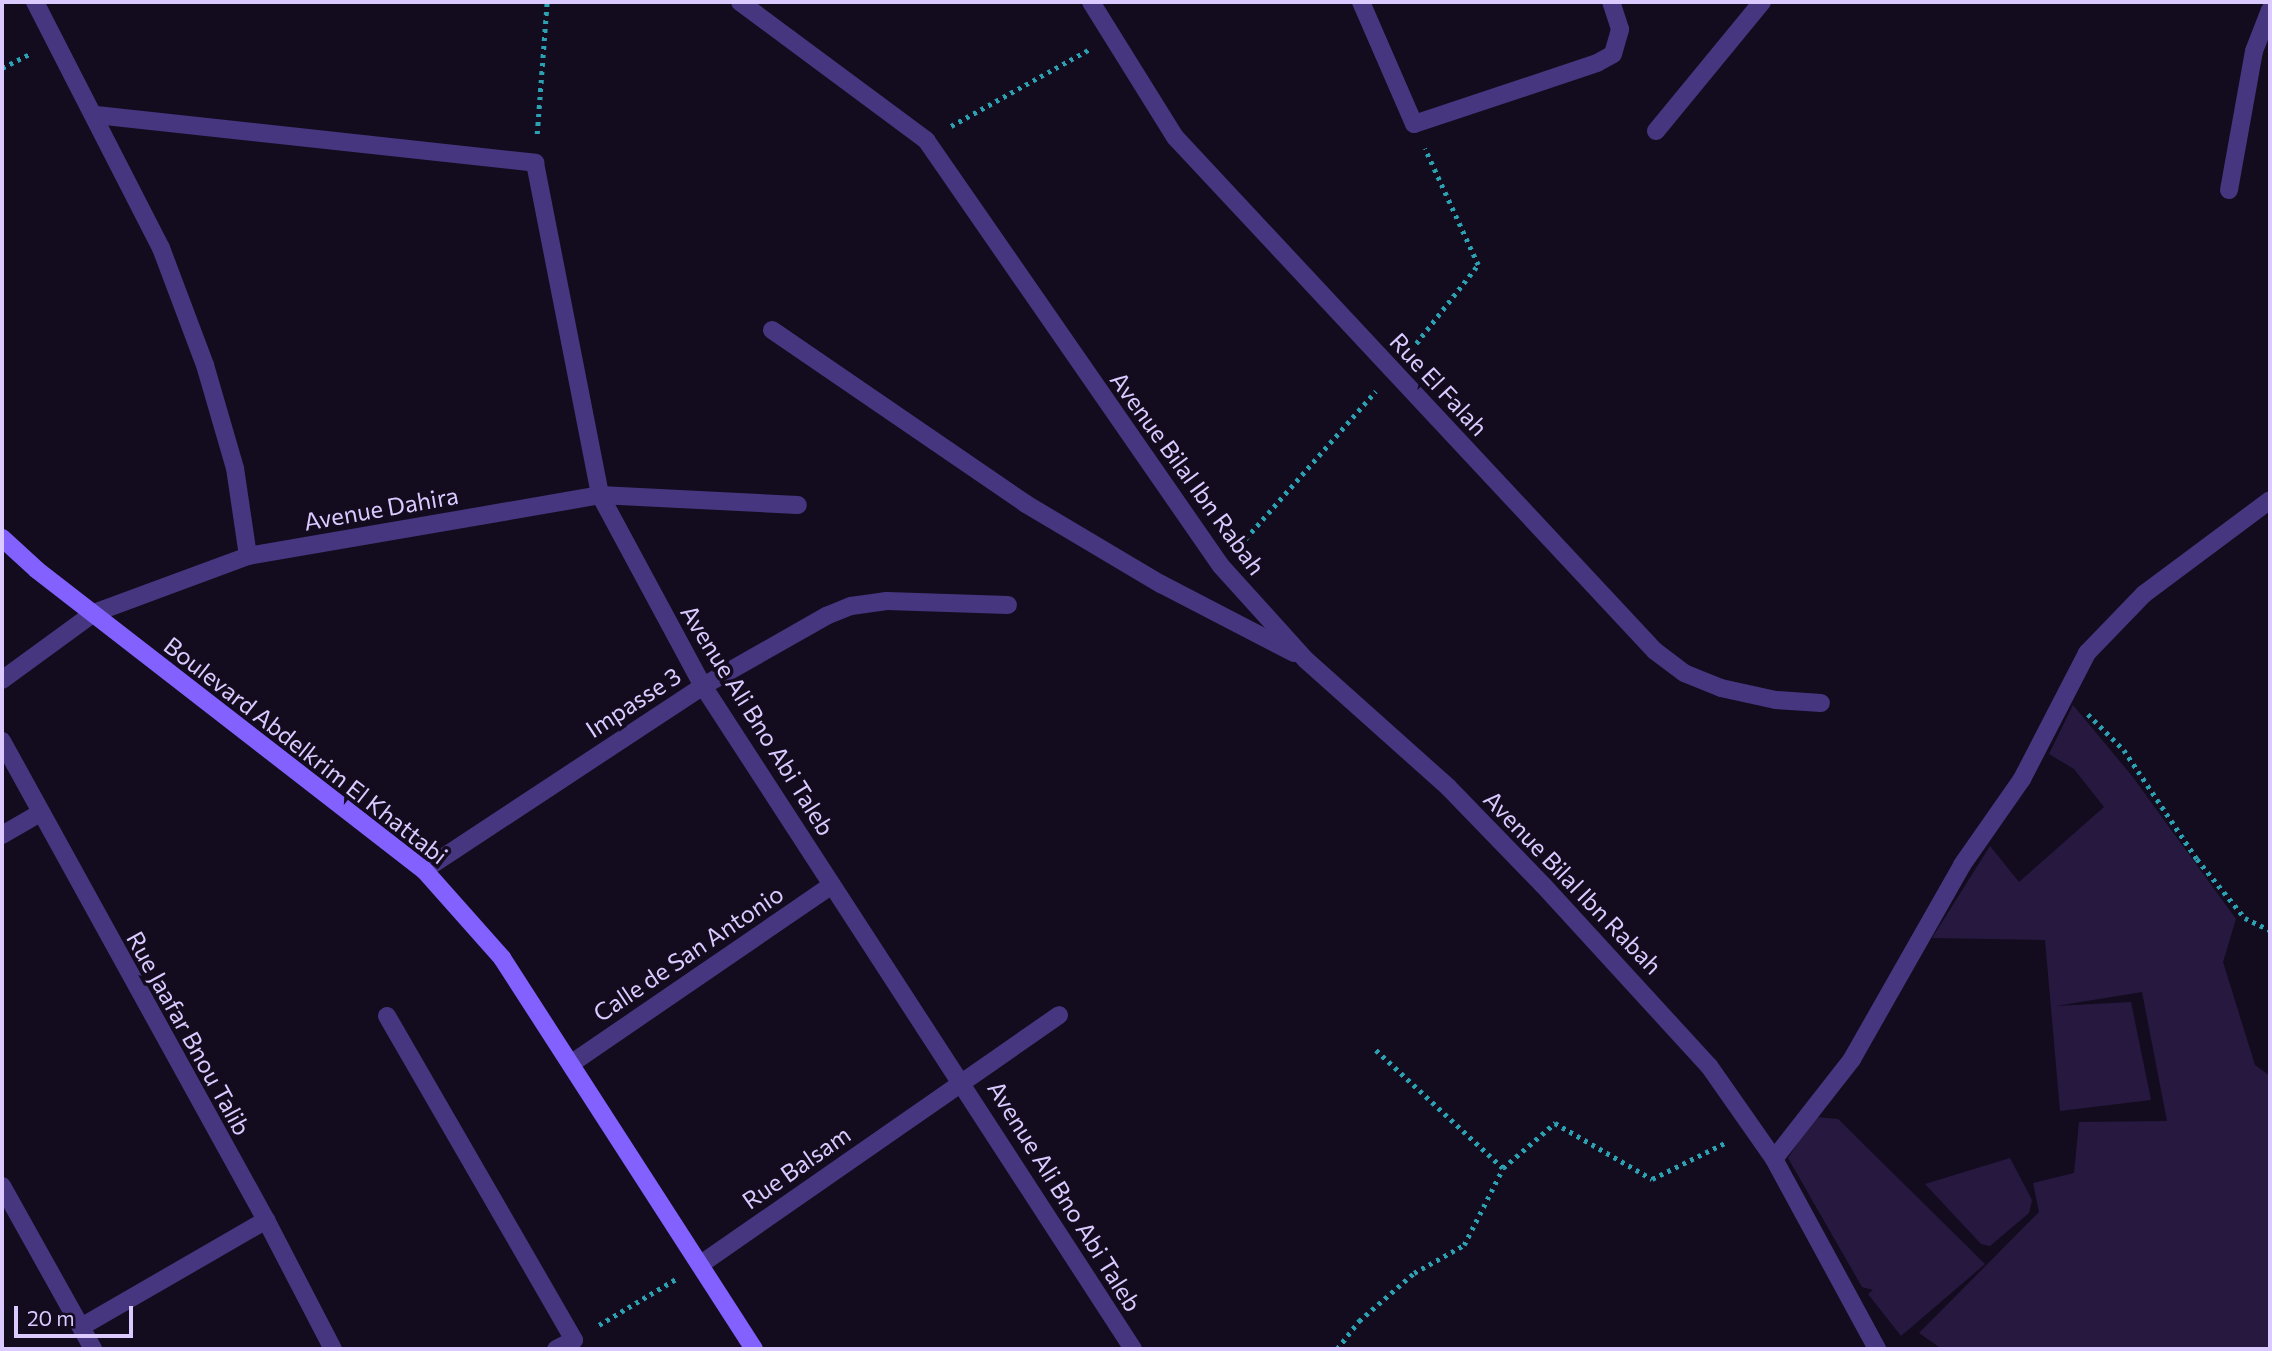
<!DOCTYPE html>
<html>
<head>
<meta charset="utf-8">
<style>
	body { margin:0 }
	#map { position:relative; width:2272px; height:1351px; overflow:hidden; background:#130c1f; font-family:Commissioner,sans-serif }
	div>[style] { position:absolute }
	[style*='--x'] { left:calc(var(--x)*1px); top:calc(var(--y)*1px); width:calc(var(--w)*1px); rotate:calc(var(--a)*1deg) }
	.building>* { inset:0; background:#271840 }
	.path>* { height:4.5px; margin-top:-2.25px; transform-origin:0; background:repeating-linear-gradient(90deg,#2ba1b1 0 3.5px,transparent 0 8.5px) }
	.street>* { height:18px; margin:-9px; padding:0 9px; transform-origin:9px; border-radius:9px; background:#46367f }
	.secondary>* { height:18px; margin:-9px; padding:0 9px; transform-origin:9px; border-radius:9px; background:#8261ff }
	span { translate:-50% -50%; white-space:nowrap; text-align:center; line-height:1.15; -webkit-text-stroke:7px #130c1f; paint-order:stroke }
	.street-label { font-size:24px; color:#dacaff }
	.frame { position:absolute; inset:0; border:4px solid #dacaff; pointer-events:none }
	.scale { position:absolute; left:14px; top:1306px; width:119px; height:32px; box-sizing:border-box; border:4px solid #dacaff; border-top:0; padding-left:9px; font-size:21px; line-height:24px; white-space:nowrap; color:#dacaff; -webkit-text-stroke:5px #130c1f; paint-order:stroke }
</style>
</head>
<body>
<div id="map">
	<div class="building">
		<i style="clip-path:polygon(2073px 705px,2132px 776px,2236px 919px,2223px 962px,2255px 1065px,2270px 1076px,2270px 1349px,1942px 1349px,1919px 1333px,2039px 1212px,2033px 1183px,2074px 1173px,2079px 1122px,2167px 1121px,2142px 992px,2056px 1006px,2131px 1002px,2151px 1100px,2060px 1111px,2045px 940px,1932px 938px,1990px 846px,2019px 882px,2104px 807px,2074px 769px,2049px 754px)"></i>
		<i style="clip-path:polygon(1815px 1117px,1838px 1119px,1985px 1264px,1901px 1336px,1868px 1294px,1873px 1290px,1862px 1287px,1788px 1158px)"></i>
		<i style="clip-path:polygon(2010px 1158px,2032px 1200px,2029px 1213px,1990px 1246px,1981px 1244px,1925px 1184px)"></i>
	</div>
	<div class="path">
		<i style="--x:2;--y:68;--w:30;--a:-27"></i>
		<i style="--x:951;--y:126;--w:157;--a:-29"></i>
		<i style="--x:537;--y:134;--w:132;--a:-85.7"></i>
		<i style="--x:1411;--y:350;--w:108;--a:-51.8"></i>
		<i style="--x:1478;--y:265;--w:128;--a:-114.6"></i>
		<i style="--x:1240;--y:545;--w:205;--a:-48.6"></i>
		<i style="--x:2088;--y:714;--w:51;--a:45"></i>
		<i style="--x:2124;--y:750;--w:131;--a:56.2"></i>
		<i style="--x:2197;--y:859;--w:76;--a:50.9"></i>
		<i style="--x:2245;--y:918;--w:28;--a:26"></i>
		<i style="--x:1376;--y:1050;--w:173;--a:42.9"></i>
		<i style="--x:599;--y:1325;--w:90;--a:-30.9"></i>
		<i style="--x:1337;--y:1349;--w:36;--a:-52"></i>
		<i style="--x:1359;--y:1321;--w:73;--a:-41.1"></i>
		<i style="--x:1414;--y:1273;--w:57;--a:-29.2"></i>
		<i style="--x:1464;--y:1245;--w:86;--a:-63.1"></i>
		<i style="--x:1503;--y:1168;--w:69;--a:-40.9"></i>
		<i style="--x:1555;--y:1123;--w:112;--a:30"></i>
		<i style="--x:1652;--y:1179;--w:84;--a:-26.3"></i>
	</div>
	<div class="street">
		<i style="--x:35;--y:2;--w:276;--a:62.9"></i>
		<i style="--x:161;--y:248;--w:125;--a:69.4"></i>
		<i style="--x:205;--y:365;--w:107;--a:73.8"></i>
		<i style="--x:235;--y:468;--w:89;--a:81.6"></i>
		<i style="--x:740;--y:2;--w:232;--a:36.6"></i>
		<i style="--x:926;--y:140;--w:518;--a:55.3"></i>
		<i style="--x:1221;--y:566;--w:127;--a:47.9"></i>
		<i style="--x:1306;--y:660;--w:191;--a:41.8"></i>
		<i style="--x:1448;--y:787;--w:136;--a:45.9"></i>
		<i style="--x:1543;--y:885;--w:246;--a:47.5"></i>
		<i style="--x:1709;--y:1066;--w:113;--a:55"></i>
		<i style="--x:1774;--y:1159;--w:216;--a:61.5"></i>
		<i style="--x:1091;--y:2;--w:159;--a:58.1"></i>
		<i style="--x:1175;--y:137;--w:703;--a:46.96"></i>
		<i style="--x:1655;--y:651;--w:36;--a:37"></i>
		<i style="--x:1684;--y:673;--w:40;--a:22"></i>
		<i style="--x:1721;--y:688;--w:56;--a:12.3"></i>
		<i style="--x:1776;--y:700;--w:45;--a:3.8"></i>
		<i style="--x:1361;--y:2;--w:133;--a:66.5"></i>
		<i style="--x:1414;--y:124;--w:193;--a:-18.4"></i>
		<i style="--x:1597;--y:63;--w:18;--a:-29"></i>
		<i style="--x:1613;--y:54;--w:26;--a:-74"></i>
		<i style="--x:1620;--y:29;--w:28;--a:-108"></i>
		<i style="--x:96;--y:115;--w:442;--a:6.2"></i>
		<i style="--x:535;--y:163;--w:338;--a:78.9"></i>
		<i style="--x:600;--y:495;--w:217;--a:61.7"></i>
		<i style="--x:703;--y:686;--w:790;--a:57.03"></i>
		<i style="--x:1656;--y:131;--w:167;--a:-50.6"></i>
		<i style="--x:2229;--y:190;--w:141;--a:-79.8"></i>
		<i style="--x:2254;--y:51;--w:44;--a:-68.7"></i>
		<i style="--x:772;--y:330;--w:308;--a:34.4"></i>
		<i style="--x:1026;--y:504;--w:157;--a:30.7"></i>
		<i style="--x:1161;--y:584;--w:150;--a:27.4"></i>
		<i style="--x:2;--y:680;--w:114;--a:-36.1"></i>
		<i style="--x:94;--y:613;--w:164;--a:-20.3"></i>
		<i style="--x:248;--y:556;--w:357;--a:-9.8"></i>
		<i style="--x:600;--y:495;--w:198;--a:2.9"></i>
		<i style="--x:2;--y:741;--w:547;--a:61.14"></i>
		<i style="--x:266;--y:1220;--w:145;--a:62.6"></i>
		<i style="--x:2;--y:835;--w:44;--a:-30.1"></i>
		<i style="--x:424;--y:870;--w:334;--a:-33.4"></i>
		<i style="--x:703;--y:686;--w:142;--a:-29.6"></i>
		<i style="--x:826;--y:616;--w:27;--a:-22"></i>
		<i style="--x:851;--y:606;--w:36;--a:-8"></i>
		<i style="--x:887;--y:601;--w:121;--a:1.9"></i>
		<i style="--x:387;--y:1016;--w:374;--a:60"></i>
		<i style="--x:574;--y:1340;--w:20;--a:153"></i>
		<i style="--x:572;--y:1063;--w:315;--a:-34.4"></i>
		<i style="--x:1774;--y:1159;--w:127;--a:-52"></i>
		<i style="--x:1852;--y:1059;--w:223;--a:-60.4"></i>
		<i style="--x:1962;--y:865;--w:105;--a:-55.1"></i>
		<i style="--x:2022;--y:779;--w:142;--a:-62.7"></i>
		<i style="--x:2087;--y:653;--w:82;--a:-46"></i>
		<i style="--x:2144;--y:594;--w:157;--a:-36.7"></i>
		<i style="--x:2;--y:1186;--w:187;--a:60.8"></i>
		<i style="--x:701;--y:1264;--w:436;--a:-34.8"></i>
		<i style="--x:81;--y:1327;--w:214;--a:-30"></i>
	</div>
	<div class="secondary">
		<i style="--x:2;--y:538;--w:47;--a:42.4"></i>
		<i style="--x:37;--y:570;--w:490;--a:37.8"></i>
		<i style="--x:424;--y:870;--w:118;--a:48.4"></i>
		<i style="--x:502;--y:958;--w:465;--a:57.2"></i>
	</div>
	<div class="street-label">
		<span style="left:1439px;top:384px;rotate:47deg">Rue El Falah</span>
		<span style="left:1188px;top:473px;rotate:54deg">Avenue Bilal Ibn Rabah</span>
		<span style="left:381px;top:508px;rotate:-10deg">Avenue Dahira</span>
		<span style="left:633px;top:702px;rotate:-33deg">Impasse 3</span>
		<span style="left:758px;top:720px;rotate:58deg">Avenue Ali Bno Abi Taleb</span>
		<span style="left:306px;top:750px;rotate:38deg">Boulevard Abdelkrim El Khattabi</span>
		<span style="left:1573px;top:882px;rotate:46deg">Avenue Bilal Ibn Rabah</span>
		<span style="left:688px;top:953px;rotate:-34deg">Calle de San Antonio</span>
		<span style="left:189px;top:1033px;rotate:61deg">Rue Jaafar Bnou Talib</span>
		<span style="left:796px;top:1167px;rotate:-35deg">Rue Balsam</span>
		<span style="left:1065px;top:1196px;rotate:58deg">Avenue Ali Bno Abi Taleb</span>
	</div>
	<div class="frame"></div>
	<div class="scale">20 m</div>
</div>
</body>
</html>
